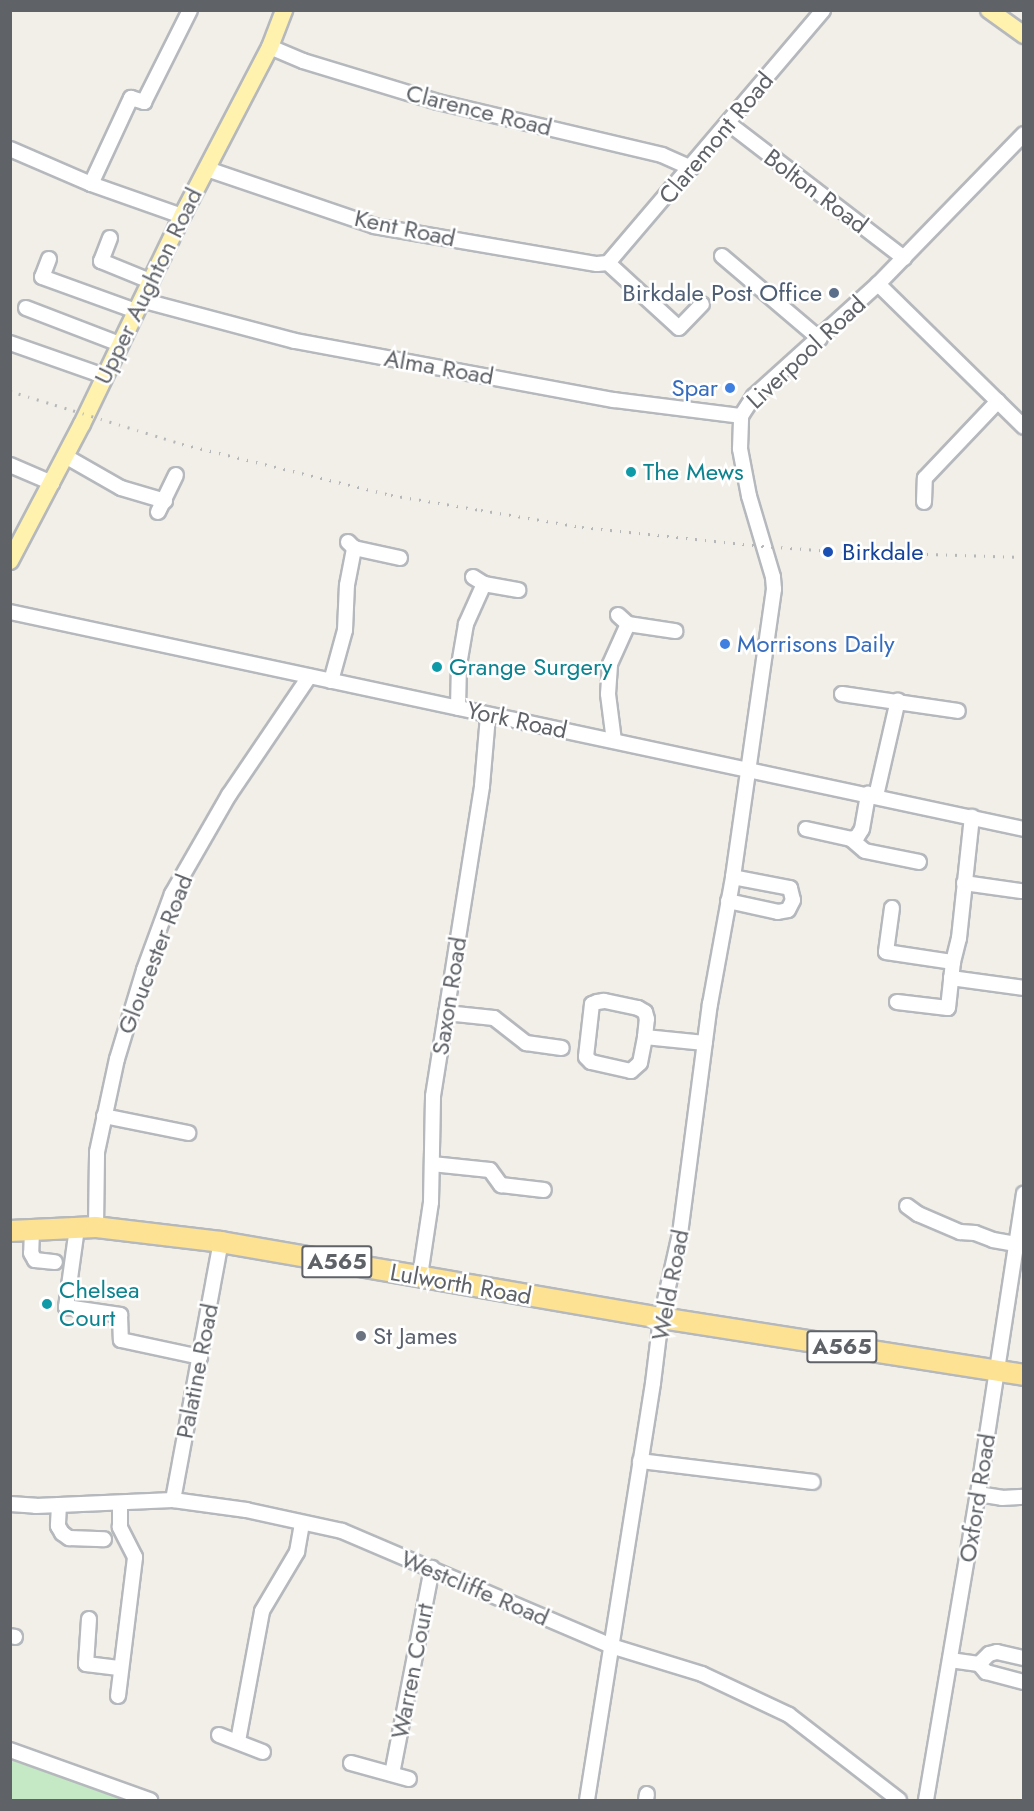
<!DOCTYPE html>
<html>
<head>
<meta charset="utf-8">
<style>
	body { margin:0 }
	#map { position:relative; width:1034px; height:1811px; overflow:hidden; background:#f1efe8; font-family:Jost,sans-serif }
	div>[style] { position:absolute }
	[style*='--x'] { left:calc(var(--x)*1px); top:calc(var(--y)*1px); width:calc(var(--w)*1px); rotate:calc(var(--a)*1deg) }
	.green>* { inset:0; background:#c5e8c5 }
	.roads { filter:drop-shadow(2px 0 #b5b8bc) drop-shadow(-2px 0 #b5b8bc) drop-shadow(0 2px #b5b8bc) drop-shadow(0 -2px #b5b8bc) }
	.minor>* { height:14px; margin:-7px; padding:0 7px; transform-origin:7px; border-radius:7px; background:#fff }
	.major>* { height:16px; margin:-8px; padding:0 8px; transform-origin:8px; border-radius:8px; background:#fff2af }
	.highway>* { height:20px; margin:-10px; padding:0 10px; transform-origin:10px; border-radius:10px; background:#fde293 }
	.rail>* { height:3px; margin-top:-1.5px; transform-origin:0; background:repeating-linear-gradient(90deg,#b6b7b8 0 1.5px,transparent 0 9.5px) }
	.dots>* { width:16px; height:16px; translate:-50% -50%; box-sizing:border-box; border:3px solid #fff; border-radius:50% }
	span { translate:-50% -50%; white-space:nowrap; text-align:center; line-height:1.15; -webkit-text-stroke:5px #fff; paint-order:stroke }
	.shield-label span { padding:2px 4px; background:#fff; border:2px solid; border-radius:4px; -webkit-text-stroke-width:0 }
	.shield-label { font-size:22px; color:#5f6368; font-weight:700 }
	.street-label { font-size:24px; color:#5f6368 }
	.service-label { font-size:24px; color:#4e5e75 }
	.right { translate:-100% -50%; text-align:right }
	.shop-label { font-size:24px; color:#366cbe }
	.left { translate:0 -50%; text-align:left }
	.culture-label { font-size:24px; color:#0d838f }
	.transit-label { font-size:24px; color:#164399 }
	.worship-label { font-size:24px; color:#5b616d }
	.frame { position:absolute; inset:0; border:12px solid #5f6368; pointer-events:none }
</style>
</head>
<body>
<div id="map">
	<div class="green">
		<i style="clip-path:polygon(11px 1760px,125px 1800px,11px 1800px)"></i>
	</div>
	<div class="roads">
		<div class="minor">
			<i style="--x:270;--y:47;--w:36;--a:23"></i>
			<i style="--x:303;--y:61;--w:141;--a:16.9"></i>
			<i style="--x:438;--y:102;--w:230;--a:13.3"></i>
			<i style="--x:662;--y:155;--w:32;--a:24"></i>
			<i style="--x:728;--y:123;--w:222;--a:37.5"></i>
			<i style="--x:10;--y:149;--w:88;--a:23.4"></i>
			<i style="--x:91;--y:184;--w:96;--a:19.4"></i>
			<i style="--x:207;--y:169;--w:176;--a:18.8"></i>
			<i style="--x:374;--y:226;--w:226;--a:9.7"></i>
			<i style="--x:597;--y:264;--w:11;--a:-5"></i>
			<i style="--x:91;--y:184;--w:95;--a:-65.1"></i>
			<i style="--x:131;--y:98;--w:14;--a:17"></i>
			<i style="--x:144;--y:102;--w:103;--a:-63.4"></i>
			<i style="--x:110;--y:238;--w:25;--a:111"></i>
			<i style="--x:101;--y:261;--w:53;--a:22.2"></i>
			<i style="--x:722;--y:256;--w:128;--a:40.3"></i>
			<i style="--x:49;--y:259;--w:19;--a:111"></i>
			<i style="--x:42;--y:277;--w:100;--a:19.9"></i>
			<i style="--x:608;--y:263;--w:332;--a:-49.6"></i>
			<i style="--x:608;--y:263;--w:96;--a:42.5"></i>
			<i style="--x:679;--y:328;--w:33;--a:-46"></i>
			<i style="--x:878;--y:284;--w:204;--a:44.4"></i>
			<i style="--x:141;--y:300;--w:159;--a:14.9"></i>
			<i style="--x:295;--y:341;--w:324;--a:10.5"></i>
			<i style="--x:614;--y:400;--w:128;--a:7.2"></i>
			<i style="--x:26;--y:308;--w:101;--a:21"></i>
			<i style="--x:10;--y:343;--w:100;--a:19.3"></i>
			<i style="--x:65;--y:456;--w:64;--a:29.7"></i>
			<i style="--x:121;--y:488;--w:46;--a:16.5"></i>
			<i style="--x:10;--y:465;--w:46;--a:23.2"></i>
			<i style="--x:924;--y:502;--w:24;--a:-88"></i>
			<i style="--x:925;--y:478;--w:106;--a:-46.5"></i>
			<i style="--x:158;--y:512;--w:41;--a:-64.1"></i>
			<i style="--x:348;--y:542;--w:8;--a:45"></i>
			<i style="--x:354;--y:548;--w:47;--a:12.3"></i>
			<i style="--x:473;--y:577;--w:13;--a:32"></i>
			<i style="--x:484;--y:584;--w:35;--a:10"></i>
			<i style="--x:10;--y:612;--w:1037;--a:12.08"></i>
			<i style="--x:618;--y:615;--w:13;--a:42"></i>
			<i style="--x:628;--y:624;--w:48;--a:8.5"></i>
			<i style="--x:331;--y:681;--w:53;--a:-74.6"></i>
			<i style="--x:345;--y:630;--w:45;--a:-87.5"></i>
			<i style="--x:347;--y:585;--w:38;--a:-79"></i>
			<i style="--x:842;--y:694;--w:117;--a:8.3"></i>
			<i style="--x:458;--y:708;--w:43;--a:-88.7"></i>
			<i style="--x:459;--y:665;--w:42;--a:-80.3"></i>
			<i style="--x:466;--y:624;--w:44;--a:-65.8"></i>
			<i style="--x:614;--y:741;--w:47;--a:-97.3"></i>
			<i style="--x:608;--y:694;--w:30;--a:-86"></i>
			<i style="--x:610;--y:664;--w:44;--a:-65.8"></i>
			<i style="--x:876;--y:796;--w:98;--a:-77.1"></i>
			<i style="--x:806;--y:829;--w:46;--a:12.5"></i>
			<i style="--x:851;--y:839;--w:6;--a:-18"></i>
			<i style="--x:857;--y:837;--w:9;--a:-58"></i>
			<i style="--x:862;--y:829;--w:36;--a:-80"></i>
			<i style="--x:851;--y:839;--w:18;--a:41"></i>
			<i style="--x:865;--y:851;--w:55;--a:11.5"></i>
			<i style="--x:964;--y:883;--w:58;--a:8"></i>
			<i style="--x:728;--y:901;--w:51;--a:12.4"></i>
			<i style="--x:778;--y:912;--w:10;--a:-11"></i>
			<i style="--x:788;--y:910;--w:11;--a:-63"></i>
			<i style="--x:793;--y:900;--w:12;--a:-104"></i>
			<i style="--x:790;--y:888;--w:58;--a:-169.1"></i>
			<i style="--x:892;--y:908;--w:44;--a:97.8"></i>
			<i style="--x:886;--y:952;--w:68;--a:8.5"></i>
			<i style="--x:951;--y:978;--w:74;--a:7.8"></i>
			<i style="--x:897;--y:1002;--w:51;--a:6.7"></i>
			<i style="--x:948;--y:1008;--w:46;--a:-83.8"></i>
			<i style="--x:953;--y:962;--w:25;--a:-76"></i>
			<i style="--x:959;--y:938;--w:122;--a:-83.9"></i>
			<i style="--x:446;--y:1013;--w:48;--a:5.9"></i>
			<i style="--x:494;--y:1018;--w:41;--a:38"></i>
			<i style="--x:526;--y:1043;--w:36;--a:8"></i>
			<i style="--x:645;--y:1037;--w:18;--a:-84"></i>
			<i style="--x:647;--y:1019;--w:7;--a:-106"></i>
			<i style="--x:645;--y:1012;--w:8;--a:-150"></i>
			<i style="--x:638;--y:1008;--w:35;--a:-168"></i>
			<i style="--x:604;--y:1001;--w:7;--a:172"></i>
			<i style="--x:597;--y:1002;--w:5;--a:158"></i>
			<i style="--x:592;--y:1004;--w:53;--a:96.5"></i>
			<i style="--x:586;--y:1057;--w:7;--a:45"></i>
			<i style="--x:591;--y:1062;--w:41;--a:12.7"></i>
			<i style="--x:631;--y:1071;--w:12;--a:-42"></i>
			<i style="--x:640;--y:1063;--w:26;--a:-79"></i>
			<i style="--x:645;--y:1037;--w:60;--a:5.7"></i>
			<i style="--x:104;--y:1116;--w:86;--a:11.4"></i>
			<i style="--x:432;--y:1164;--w:58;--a:5.9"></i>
			<i style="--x:490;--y:1170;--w:19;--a:54"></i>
			<i style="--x:501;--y:1185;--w:43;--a:6.6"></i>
			<i style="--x:907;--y:1206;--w:14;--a:36"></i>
			<i style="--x:918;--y:1214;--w:46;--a:23.2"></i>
			<i style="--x:960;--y:1232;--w:15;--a:4"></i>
			<i style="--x:975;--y:1233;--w:19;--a:21"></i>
			<i style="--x:993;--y:1240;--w:23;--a:10"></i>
			<i style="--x:96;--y:1227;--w:75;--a:-89.2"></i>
			<i style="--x:97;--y:1152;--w:95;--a:-77.9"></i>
			<i style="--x:117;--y:1059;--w:93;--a:-73.1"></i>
			<i style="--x:144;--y:970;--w:81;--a:-69.8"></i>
			<i style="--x:172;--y:894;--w:114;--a:-60.1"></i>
			<i style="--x:229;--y:795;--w:143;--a:-55.9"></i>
			<i style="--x:77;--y:1228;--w:80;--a:97.9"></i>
			<i style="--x:66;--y:1307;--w:55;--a:8.4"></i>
			<i style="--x:120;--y:1315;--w:25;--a:88"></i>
			<i style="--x:121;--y:1340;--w:81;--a:12.1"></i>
			<i style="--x:32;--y:1230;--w:23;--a:92"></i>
			<i style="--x:31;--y:1253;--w:8;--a:60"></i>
			<i style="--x:35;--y:1260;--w:20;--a:6"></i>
			<i style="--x:420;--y:1276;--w:75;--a:-81.5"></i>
			<i style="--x:431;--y:1202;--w:106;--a:-88.9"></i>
			<i style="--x:433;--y:1096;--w:314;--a:-81"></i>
			<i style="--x:482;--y:786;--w:70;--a:-85.1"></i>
			<i style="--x:640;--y:1461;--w:174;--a:6.9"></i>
			<i style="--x:978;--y:1494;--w:24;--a:9"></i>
			<i style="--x:1002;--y:1498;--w:22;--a:-3"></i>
			<i style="--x:173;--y:1500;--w:262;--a:-79.5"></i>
			<i style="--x:10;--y:1504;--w:26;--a:4"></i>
			<i style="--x:36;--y:1506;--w:137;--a:-2.5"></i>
			<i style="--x:173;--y:1500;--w:74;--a:7.8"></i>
			<i style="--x:246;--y:1510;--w:98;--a:12.3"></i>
			<i style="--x:342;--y:1531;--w:293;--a:23.1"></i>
			<i style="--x:611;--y:1646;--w:95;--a:17.1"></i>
			<i style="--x:702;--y:1674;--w:96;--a:25.2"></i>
			<i style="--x:789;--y:1715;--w:139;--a:37.7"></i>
			<i style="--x:59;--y:1505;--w:21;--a:93"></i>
			<i style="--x:58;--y:1526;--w:8;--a:60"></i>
			<i style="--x:62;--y:1533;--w:9;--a:36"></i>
			<i style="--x:69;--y:1538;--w:35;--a:2"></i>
			<i style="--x:89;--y:1619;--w:45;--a:93.8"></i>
			<i style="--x:86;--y:1664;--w:35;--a:7"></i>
			<i style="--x:10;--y:1636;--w:5;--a:11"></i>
			<i style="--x:950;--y:1660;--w:29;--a:8"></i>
			<i style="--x:979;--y:1664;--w:14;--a:-45"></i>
			<i style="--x:989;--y:1654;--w:8;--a:-14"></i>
			<i style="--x:997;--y:1652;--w:28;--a:13"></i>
			<i style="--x:979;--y:1664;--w:11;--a:49"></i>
			<i style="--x:986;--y:1672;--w:39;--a:15"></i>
			<i style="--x:118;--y:1696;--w:140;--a:-83"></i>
			<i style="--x:135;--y:1557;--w:34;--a:-117"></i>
			<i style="--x:120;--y:1527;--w:23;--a:-90"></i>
			<i style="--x:219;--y:1735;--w:47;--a:21.1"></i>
			<i style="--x:238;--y:1741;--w:132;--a:-79.5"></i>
			<i style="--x:262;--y:1611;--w:69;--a:-59.3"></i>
			<i style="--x:297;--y:1552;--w:29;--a:-80"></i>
			<i style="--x:10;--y:1750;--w:149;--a:19.7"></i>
			<i style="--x:351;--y:1763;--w:60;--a:15.4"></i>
			<i style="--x:392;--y:1774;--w:210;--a:-79"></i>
			<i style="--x:587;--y:1800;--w:422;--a:-81"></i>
			<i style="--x:653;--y:1383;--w:65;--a:-83"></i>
			<i style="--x:661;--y:1318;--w:86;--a:-77.3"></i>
			<i style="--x:680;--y:1234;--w:232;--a:-82.6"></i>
			<i style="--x:710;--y:1004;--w:129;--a:-79.7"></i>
			<i style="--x:733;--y:877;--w:291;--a:-81.9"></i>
			<i style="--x:774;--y:589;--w:12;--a:-95"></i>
			<i style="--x:773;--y:577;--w:84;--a:-106.5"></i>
			<i style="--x:749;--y:496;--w:48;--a:-100.8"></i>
			<i style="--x:740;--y:449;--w:33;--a:-88"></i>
			<i style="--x:741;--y:416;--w:24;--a:-57"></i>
			<i style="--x:754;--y:396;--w:167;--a:-42.1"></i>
			<i style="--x:878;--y:284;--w:209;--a:-45.8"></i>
			<i style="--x:646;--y:1800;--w:6;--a:-81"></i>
			<i style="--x:926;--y:1800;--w:310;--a:-80.4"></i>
			<i style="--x:978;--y:1494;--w:304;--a:-81.3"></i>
		</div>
		<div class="major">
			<i style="--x:989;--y:10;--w:43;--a:35.5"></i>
			<i style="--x:10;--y:561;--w:155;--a:-62.3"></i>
			<i style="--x:82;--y:424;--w:231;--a:-64.3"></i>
			<i style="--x:182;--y:216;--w:191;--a:-62.5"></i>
			<i style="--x:270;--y:47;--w:40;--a:-69"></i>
		</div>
		<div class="highway">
			<i style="--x:10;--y:1231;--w:86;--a:-2.7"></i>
			<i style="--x:96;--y:1227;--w:126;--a:6.8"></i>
			<i style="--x:221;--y:1242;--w:447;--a:9.8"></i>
			<i style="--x:661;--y:1318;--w:367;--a:8.9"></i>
		</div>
	</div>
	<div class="rail">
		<i style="--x:10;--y:391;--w:180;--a:17.1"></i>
		<i style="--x:182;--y:444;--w:215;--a:13.7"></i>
		<i style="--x:391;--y:495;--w:91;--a:9.5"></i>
		<i style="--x:481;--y:510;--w:102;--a:9.6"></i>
		<i style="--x:582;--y:527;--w:181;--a:6"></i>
		<i style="--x:762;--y:546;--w:70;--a:4.1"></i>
		<i style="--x:832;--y:551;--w:192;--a:1.8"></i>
	</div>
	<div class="dots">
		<i style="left:834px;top:293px;background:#5c6f8a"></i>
		<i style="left:730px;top:388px;background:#3f7fe0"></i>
		<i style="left:631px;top:472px;background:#0f9aa8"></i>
		<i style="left:828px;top:552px;background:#1a4fb4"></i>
		<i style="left:725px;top:644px;background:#3f7fe0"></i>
		<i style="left:437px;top:667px;background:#0f9aa8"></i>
		<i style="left:47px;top:1304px;background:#0f9aa8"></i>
		<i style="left:361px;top:1336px;background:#6b7280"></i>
	</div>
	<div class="shield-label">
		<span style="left:337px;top:1262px">A565</span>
		<span style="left:842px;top:1347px">A565</span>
	</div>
	<div class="street-label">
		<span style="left:479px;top:110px;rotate:14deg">Clarence Road</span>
		<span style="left:716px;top:138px;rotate:-50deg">Claremont Road</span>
		<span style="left:816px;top:191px;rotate:37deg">Bolton Road</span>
		<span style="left:405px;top:228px;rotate:12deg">Kent Road</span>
		<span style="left:148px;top:286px;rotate:-64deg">Upper Aughton Road</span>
		<span style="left:806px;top:352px;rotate:-43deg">Liverpool Road</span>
		<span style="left:439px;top:367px;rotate:10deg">Alma Road</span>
		<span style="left:517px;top:720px;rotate:12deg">York Road</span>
		<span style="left:155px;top:954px;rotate:-69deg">Gloucester Road</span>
		<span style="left:449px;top:996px;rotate:-81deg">Saxon Road</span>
		<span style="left:461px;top:1284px;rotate:10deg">Lulworth Road</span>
		<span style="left:670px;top:1285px;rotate:-79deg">Weld Road</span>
		<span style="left:197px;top:1371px;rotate:-79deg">Palatine Road</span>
		<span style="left:977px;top:1498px;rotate:-81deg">Oxford Road</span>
		<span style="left:475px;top:1588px;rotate:23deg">Westcliffe Road</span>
		<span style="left:412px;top:1671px;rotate:-79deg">Warren Court</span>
	</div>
	<div class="service-label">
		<span class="right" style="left:822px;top:293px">Birkdale Post Office</span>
	</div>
	<div class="shop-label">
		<span class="right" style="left:718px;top:388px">Spar</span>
		<span class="left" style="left:737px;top:644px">Morrisons Daily</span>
	</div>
	<div class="culture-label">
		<span class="left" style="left:643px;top:472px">The Mews</span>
		<span class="left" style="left:449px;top:667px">Grange Surgery</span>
		<span class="left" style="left:59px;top:1304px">Chelsea<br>Court</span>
	</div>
	<div class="transit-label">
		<span class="left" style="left:842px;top:552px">Birkdale</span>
	</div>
	<div class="worship-label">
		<span class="left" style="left:373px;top:1336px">St James</span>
	</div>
	<div class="frame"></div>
</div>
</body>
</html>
